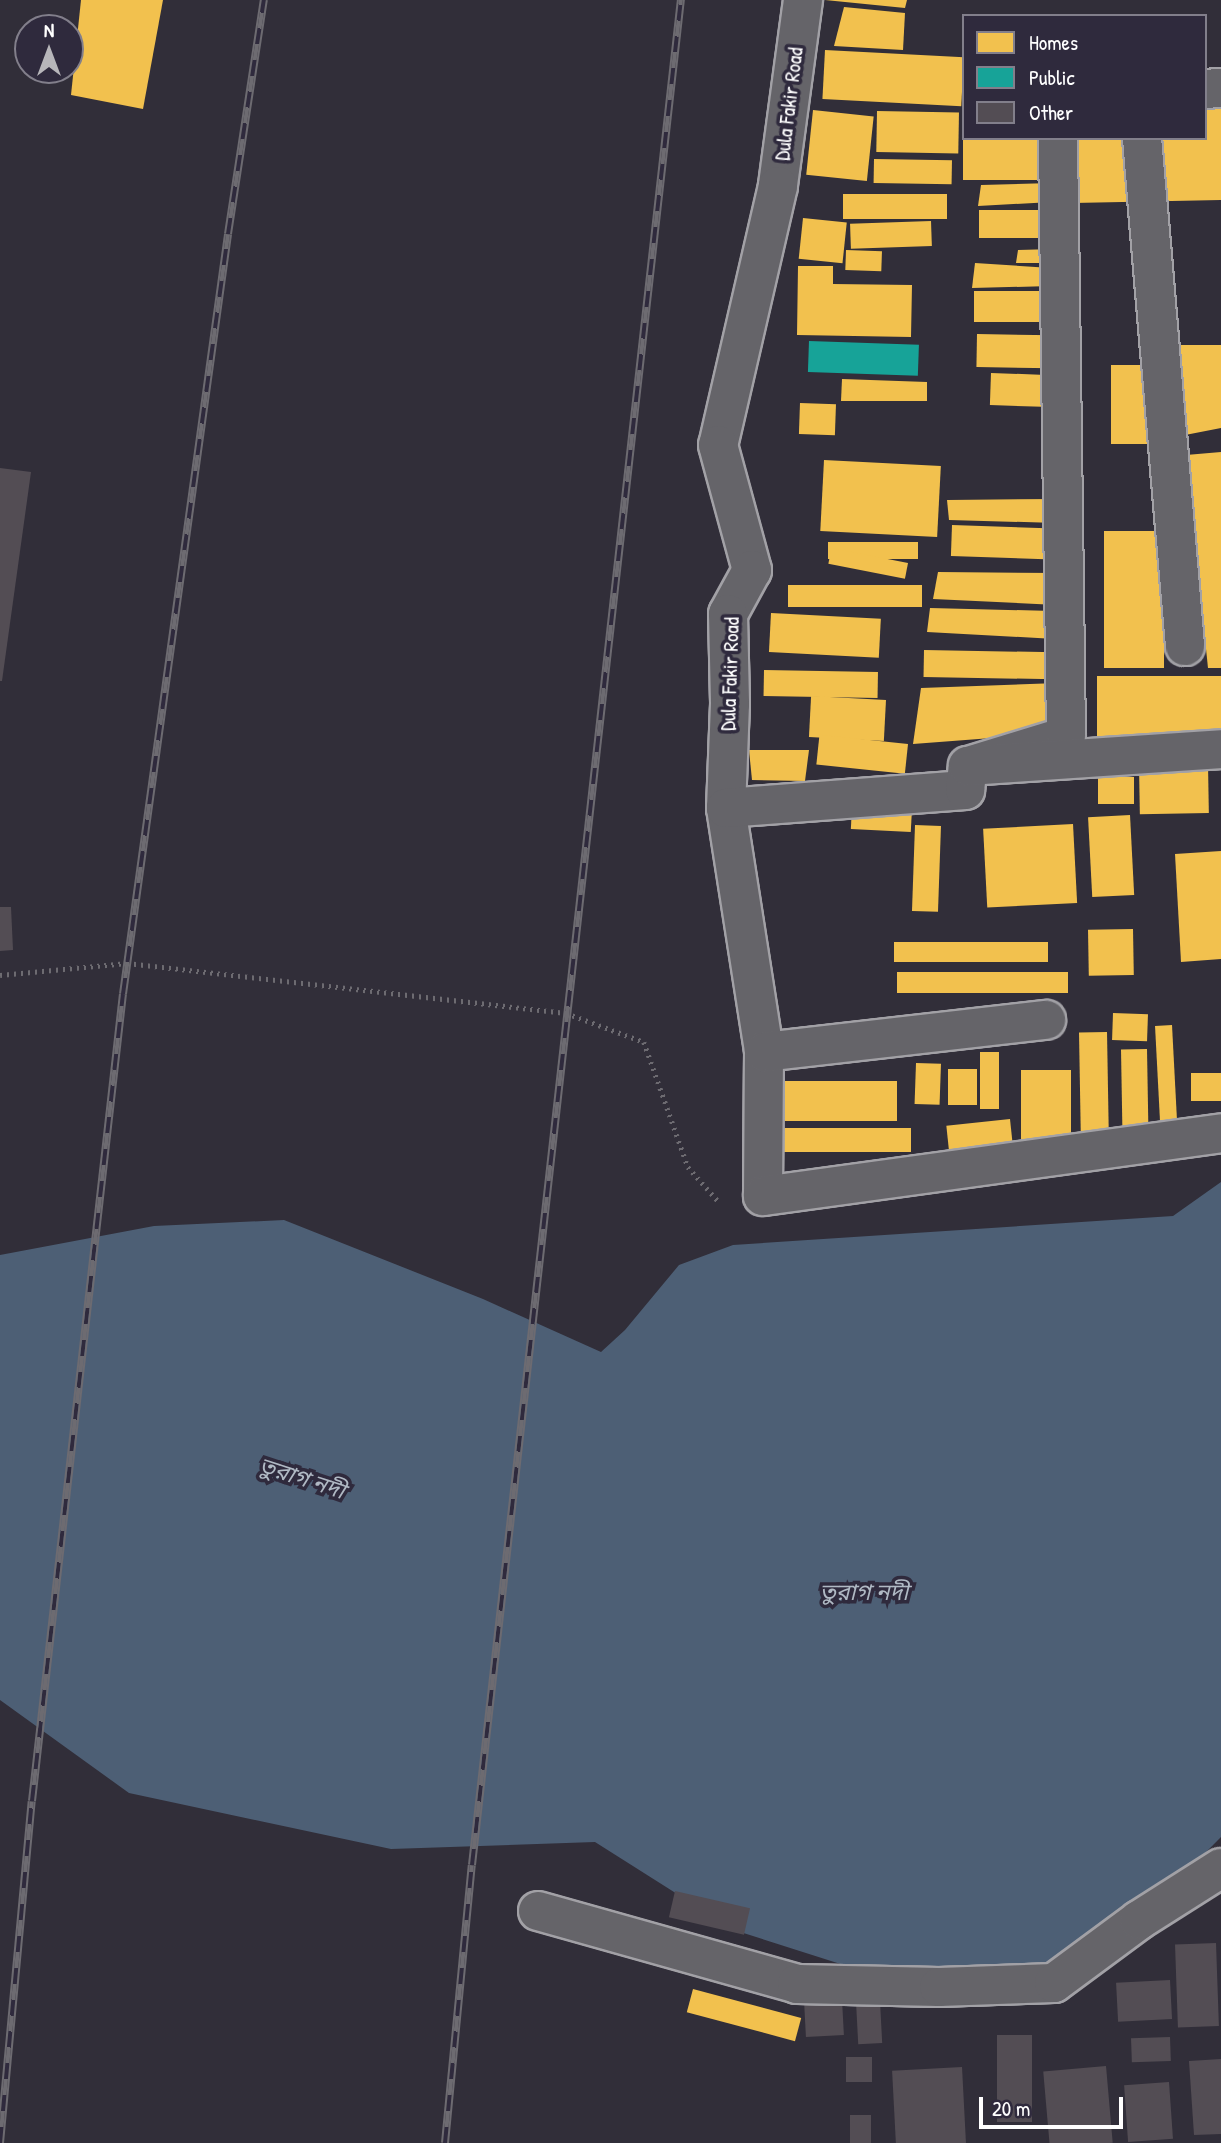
<!DOCTYPE html>
<html>
<head>
<meta charset="utf-8">
<style>
	body { margin:0 }
	#map { position:relative; width:1221px; height:2143px; overflow:hidden; background:#312e39; font-family:"Patrick Hand","Noto Sans Bengali",sans-serif }
	div>[style] { position:absolute }
	[style*='--x'] { left:calc(var(--x)*1px); top:calc(var(--y)*1px); width:calc(var(--w)*1px); rotate:calc(var(--a)*1deg) }
	.water>* { inset:0; background:#4d5f75 }
	.homes>* { inset:0; background:#f2c14e; transform-origin:0 0 }
	.public>* { inset:0; background:#17a398; transform-origin:0 0 }
	.building>* { inset:0; background:#534d54; transform-origin:0 0 }
	.path>* { height:4.5px; margin-top:-2.25px; transform-origin:0; background:repeating-linear-gradient(90deg,#6d6b71 0 2px,transparent 0 7px) }
	.roads { filter:drop-shadow(2px 0 #a2a1a6) drop-shadow(-2px 0 #a2a1a6) drop-shadow(0 2px #a2a1a6) drop-shadow(0 -2px #a2a1a6) }
	.minor>* { height:38px; margin:-19px; padding:0 19px; transform-origin:19px; border-radius:19px; background:#656469 }
	.rail>* { height:8px; margin-top:-4px; transform-origin:0; background:repeating-linear-gradient(90deg,#2f2a3d 0 16px,#6d6b71 0 32px); box-sizing:border-box; border-block:2px solid #6d6b71 }
	span { translate:-50% -50%; white-space:nowrap; text-align:center; line-height:1.15; -webkit-text-stroke:7px #2f2a3d; paint-order:stroke }
	.street-label { font-size:21px; color:#fff }
	.water-label { font-size:23px; color:#b0b9c4; font-style:italic }
	.legend { position:absolute; left:962px; top:14px; width:245px; height:126px; box-sizing:border-box; background:#2f2a3d; border:2px solid #827f8b; margin:0; padding:9px 12px; list-style:none; font-size:21px; color:#fff }
	.legend li { display:flex; align-items:center; gap:14px; height:35px }
	.legend b { width:35px; border:2px solid #827f8b }
	.north { position:absolute; left:14px; top:14px; width:70px; height:70px; box-sizing:border-box; background:#2f2a3d; border:2px solid #827f8b; border-radius:50%; rotate:0deg; font-size:19px; font-weight:700; line-height:28px; text-align:center; color:#fff }
	.north::after { content:''; display:block; margin:auto; width:24px; height:32px; background:#b7b6ba; clip-path:polygon(50% 0,100% 100%,50% 72%,0 100%) }
	.scale { position:absolute; left:979px; top:2097px; width:144px; height:32px; box-sizing:border-box; border:4px solid #fff; border-top:0; padding-left:9px; font-size:21px; line-height:24px; white-space:nowrap; color:#fff; -webkit-text-stroke:5px #2f2a3d; paint-order:stroke }
</style>
</head>
<body>
<div id="map">
	<div class="water">
		<i style="clip-path:polygon(1221px 1182px,1221px 1837px,1094px 1965px,966px 2004px,734px 1930px,595px 1842px,391px 1849px,129px 1793px,0 1700px,0 1255px,154px 1226px,284px 1220px,483px 1299px,601px 1352px,625px 1330px,679px 1265px,733px 1245px,1173px 1216px)"></i>
	</div>
	<div class="homes">
		<i style="clip-path:polygon(81px 0,163px 0,143px 109px,71px 95px)"></i>
		<i style="clip-path:polygon(825px 0,907px 0,905px 8px)"></i>
		<i style="clip-path:polygon(844px 7px,905px 13px,903px 50px,834px 46px)"></i>
		<i style="left:825px;top:50px;width:139px;height:49px;rotate:3deg"></i>
		<i style="clip-path:polygon(1221px 104px,1221px 200px,1073px 203px,1071px 138px,1205px 138px,1205px 105px)"></i>
		<i style="left:813px;top:110px;width:61px;height:65px;rotate:6deg"></i>
		<i style="left:877px;top:111px;width:82px;height:41px;rotate:1deg"></i>
		<i style="left:963px;top:138px;width:79px;height:42px"></i>
		<i style="left:874px;top:159px;width:78px;height:24px;rotate:1deg"></i>
		<i style="clip-path:polygon(1052px 183px,1052px 202px,978px 206px,981px 185px)"></i>
		<i style="left:843px;top:194px;width:104px;height:25px"></i>
		<i style="left:979px;top:210px;width:73px;height:28px"></i>
		<i style="left:803px;top:218px;width:44px;height:41px;rotate:6deg"></i>
		<i style="left:931px;top:221px;width:25px;height:81px;rotate:88deg"></i>
		<i style="clip-path:polygon(1055px 249px,1051px 263px,1016px 263px,1018px 250px)"></i>
		<i style="left:846px;top:250px;width:36px;height:20px;rotate:2deg"></i>
		<i style="clip-path:polygon(975px 263px,1051px 268px,1051px 286px,972px 288px)"></i>
		<i style="clip-path:polygon(798px 266px,833px 266px,833px 284px,912px 285px,911px 337px,797px 335px)"></i>
		<i style="left:1055px;top:291px;width:31px;height:81px;rotate:90deg"></i>
		<i style="left:977px;top:334px;width:76px;height:33px;rotate:1deg"></i>
		<i style="clip-path:polygon(1175px 345px,1221px 345px,1221px 428px,1180px 436px)"></i>
		<i style="left:1111px;top:365px;width:48px;height:79px"></i>
		<i style="left:991px;top:373px;width:61px;height:32px;rotate:2deg"></i>
		<i style="clip-path:polygon(842px 379px,927px 382px,927px 401px,841px 401px)"></i>
		<i style="left:800px;top:403px;width:36px;height:31px;rotate:2deg"></i>
		<i style="clip-path:polygon(1221px 452px,1221px 668px,1208px 668px,1186px 455px)"></i>
		<i style="left:824px;top:460px;width:117px;height:71px;rotate:3deg"></i>
		<i style="clip-path:polygon(1057px 499px,1057px 523px,949px 520px,947px 500px)"></i>
		<i style="left:952px;top:525px;width:102px;height:31px;rotate:2deg"></i>
		<i style="left:1164px;top:531px;width:137px;height:60px;rotate:90deg"></i>
		<i style="left:828px;top:542px;width:90px;height:17px"></i>
		<i style="left:908px;top:563px;width:16px;height:78px;rotate:101deg"></i>
		<i style="clip-path:polygon(938px 572px,1057px 573px,1057px 605px,933px 599px)"></i>
		<i style="left:922px;top:585px;width:22px;height:134px;rotate:90deg"></i>
		<i style="clip-path:polygon(930px 608px,1053px 611px,1055px 639px,927px 632px)"></i>
		<i style="left:771px;top:613px;width:110px;height:39px;rotate:3deg"></i>
		<i style="left:924px;top:650px;width:132px;height:27px;rotate:1deg"></i>
		<i style="left:764px;top:670px;width:114px;height:26px;rotate:1deg"></i>
		<i style="left:1221px;top:676px;width:61px;height:124px;rotate:90deg"></i>
		<i style="clip-path:polygon(1058px 683px,1059px 733px,913px 744px,921px 688px)"></i>
		<i style="left:886px;top:700px;width:41px;height:75px;rotate:93deg"></i>
		<i style="left:908px;top:744px;width:30px;height:89px;rotate:96deg"></i>
		<i style="clip-path:polygon(749px 750px,809px 750px,805px 781px,752px 780px)"></i>
		<i style="left:1208px;top:764px;width:49px;height:69px;rotate:89deg"></i>
		<i style="left:1098px;top:777px;width:36px;height:27px"></i>
		<i style="left:852px;top:807px;width:60px;height:22px;rotate:3deg"></i>
		<i style="left:1130px;top:815px;width:80px;height:42px;rotate:87deg"></i>
		<i style="left:1073px;top:824px;width:79px;height:90px;rotate:87deg"></i>
		<i style="left:915px;top:825px;width:26px;height:86px;rotate:2deg"></i>
		<i style="clip-path:polygon(1221px 851px,1221px 959px,1181px 962px,1175px 854px)"></i>
		<i style="left:1133px;top:929px;width:46px;height:45px;rotate:89deg"></i>
		<i style="left:1048px;top:942px;width:20px;height:154px;rotate:90deg"></i>
		<i style="left:897px;top:972px;width:171px;height:21px"></i>
		<i style="left:1113px;top:1013px;width:35px;height:27px;rotate:2deg"></i>
		<i style="left:1172px;top:1025px;width:101px;height:17px;rotate:87deg"></i>
		<i style="left:1107px;top:1032px;width:104px;height:28px;rotate:89deg"></i>
		<i style="left:1147px;top:1049px;width:83px;height:26px;rotate:89deg"></i>
		<i style="left:980px;top:1052px;width:19px;height:57px"></i>
		<i style="left:916px;top:1063px;width:25px;height:41px;rotate:2deg"></i>
		<i style="left:948px;top:1069px;width:29px;height:36px"></i>
		<i style="left:1021px;top:1070px;width:50px;height:75px"></i>
		<i style="left:1191px;top:1073px;width:30px;height:28px"></i>
		<i style="left:897px;top:1081px;width:40px;height:126px;rotate:90deg"></i>
		<i style="left:1010px;top:1119px;width:31px;height:64px;rotate:84deg"></i>
		<i style="left:911px;top:1128px;width:24px;height:139px;rotate:90deg"></i>
		<i style="left:693px;top:1989px;width:112px;height:24px;rotate:15deg"></i>
	</div>
	<div class="public">
		<i style="left:809px;top:341px;width:110px;height:31px;rotate:2deg"></i>
	</div>
	<div class="building">
		<i style="clip-path:polygon(0 468px,31px 472px,2px 681px,0 681px)"></i>
		<i style="clip-path:polygon(0 907px,11px 907px,13px 950px,0 951px)"></i>
		<i style="left:675px;top:1891px;width:77px;height:27px;rotate:13deg"></i>
		<i style="left:1216px;top:1943px;width:83px;height:41px;rotate:88deg"></i>
		<i style="left:841px;top:1980px;width:55px;height:38px;rotate:87deg"></i>
		<i style="left:1170px;top:1980px;width:39px;height:54px;rotate:87deg"></i>
		<i style="left:880px;top:2001px;width:42px;height:24px;rotate:87deg"></i>
		<i style="left:997px;top:2035px;width:35px;height:87px"></i>
		<i style="left:1170px;top:2037px;width:24px;height:39px;rotate:88deg"></i>
		<i style="left:846px;top:2057px;width:26px;height:25px"></i>
		<i style="clip-path:polygon(1221px 2059px,1221px 2134px,1194px 2135px,1189px 2061px)"></i>
		<i style="left:1106px;top:2066px;width:77px;height:63px;rotate:85deg"></i>
		<i style="left:962px;top:2067px;width:76px;height:70px;rotate:87deg"></i>
		<i style="left:1169px;top:2082px;width:57px;height:45px;rotate:86deg"></i>
		<i style="left:850px;top:2115px;width:21px;height:28px"></i>
	</div>
	<div class="path">
		<i style="--x:0;--y:975;--w:128;--a:-5.4"></i>
		<i style="--x:127;--y:963;--w:442;--a:6.5"></i>
		<i style="--x:566;--y:1013;--w:83;--a:20.4"></i>
		<i style="--x:644;--y:1042;--w:133;--a:70.6"></i>
		<i style="--x:688;--y:1167;--w:47;--a:48.5"></i>
	</div>
	<div class="roads">
		<div class="minor">
			<i style="--x:803;--y:0;--w:188;--a:97.7"></i>
			<i style="--x:778;--y:186;--w:266;--a:103"></i>
			<i style="--x:718;--y:445;--w:130;--a:74.8"></i>
			<i style="--x:752;--y:570;--w:50;--a:118.6"></i>
			<i style="--x:728;--y:614;--w:90;--a:88.7"></i>
			<i style="--x:730;--y:704;--w:104;--a:92.2"></i>
			<i style="--x:726;--y:808;--w:247;--a:81.1"></i>
			<i style="--x:764;--y:1052;--w:144;--a:90.4"></i>
			<i style="--x:763;--y:1196;--w:462;--a:-7.8"></i>
			<i style="--x:1205;--y:89;--w:16;--a:-4"></i>
			<i style="--x:1142;--y:138;--w:510;--a:85.16"></i>
			<i style="--x:968;--y:766;--w:102;--a:-17"></i>
			<i style="--x:1066;--y:736;--w:598;--a:-90.77"></i>
			<i style="--x:726;--y:808;--w:240;--a:-4.3"></i>
			<i style="--x:965;--y:790;--w:24;--a:-83"></i>
			<i style="--x:968;--y:766;--w:254;--a:-3.8"></i>
			<i style="--x:764;--y:1052;--w:284;--a:-6.5"></i>
			<i style="--x:538;--y:1911;--w:269;--a:15.7"></i>
			<i style="--x:797;--y:1984;--w:142;--a:1.2"></i>
			<i style="--x:939;--y:1987;--w:115;--a:-2"></i>
			<i style="--x:1054;--y:1983;--w:106;--a:-36.5"></i>
			<i style="--x:1139;--y:1920;--w:97;--a:-32.4"></i>
		</div>
	</div>
	<div class="rail">
		<i style="--x:0;--y:2143;--w:343;--a:-84.7"></i>
		<i style="--x:32;--y:1801;--w:812;--a:-83.57"></i>
		<i style="--x:123;--y:994;--w:767;--a:-82.13"></i>
		<i style="--x:228;--y:234;--w:237;--a:-81.3"></i>
		<i style="--x:445;--y:2143;--w:279;--a:-84.5"></i>
		<i style="--x:472;--y:1865;--w:1877;--a:-83.61"></i>
	</div>
	<div class="street-label">
		<span style="left:789px;top:104px;rotate:-83deg">Dula Fakir Road</span>
		<span style="left:730px;top:674px;rotate:-88deg">Dula Fakir Road</span>
	</div>
	<div class="water-label">
		<span style="left:302px;top:1478px;rotate:18deg">তুরাগ নদী</span>
		<span style="left:864px;top:1592px">তুরাগ নদী</span>
	</div>
	<ul class="legend">
	<li><b style="height:19px;background:#f2c14e"></b>Homes</li>
	<li><b style="height:19px;background:#17a398"></b>Public</li>
	<li><b style="height:19px;background:#534d54"></b>Other</li>
	</ul>
	<div class="north">N</div>
	<div class="scale">20 m</div>
</div>
</body>
</html>
